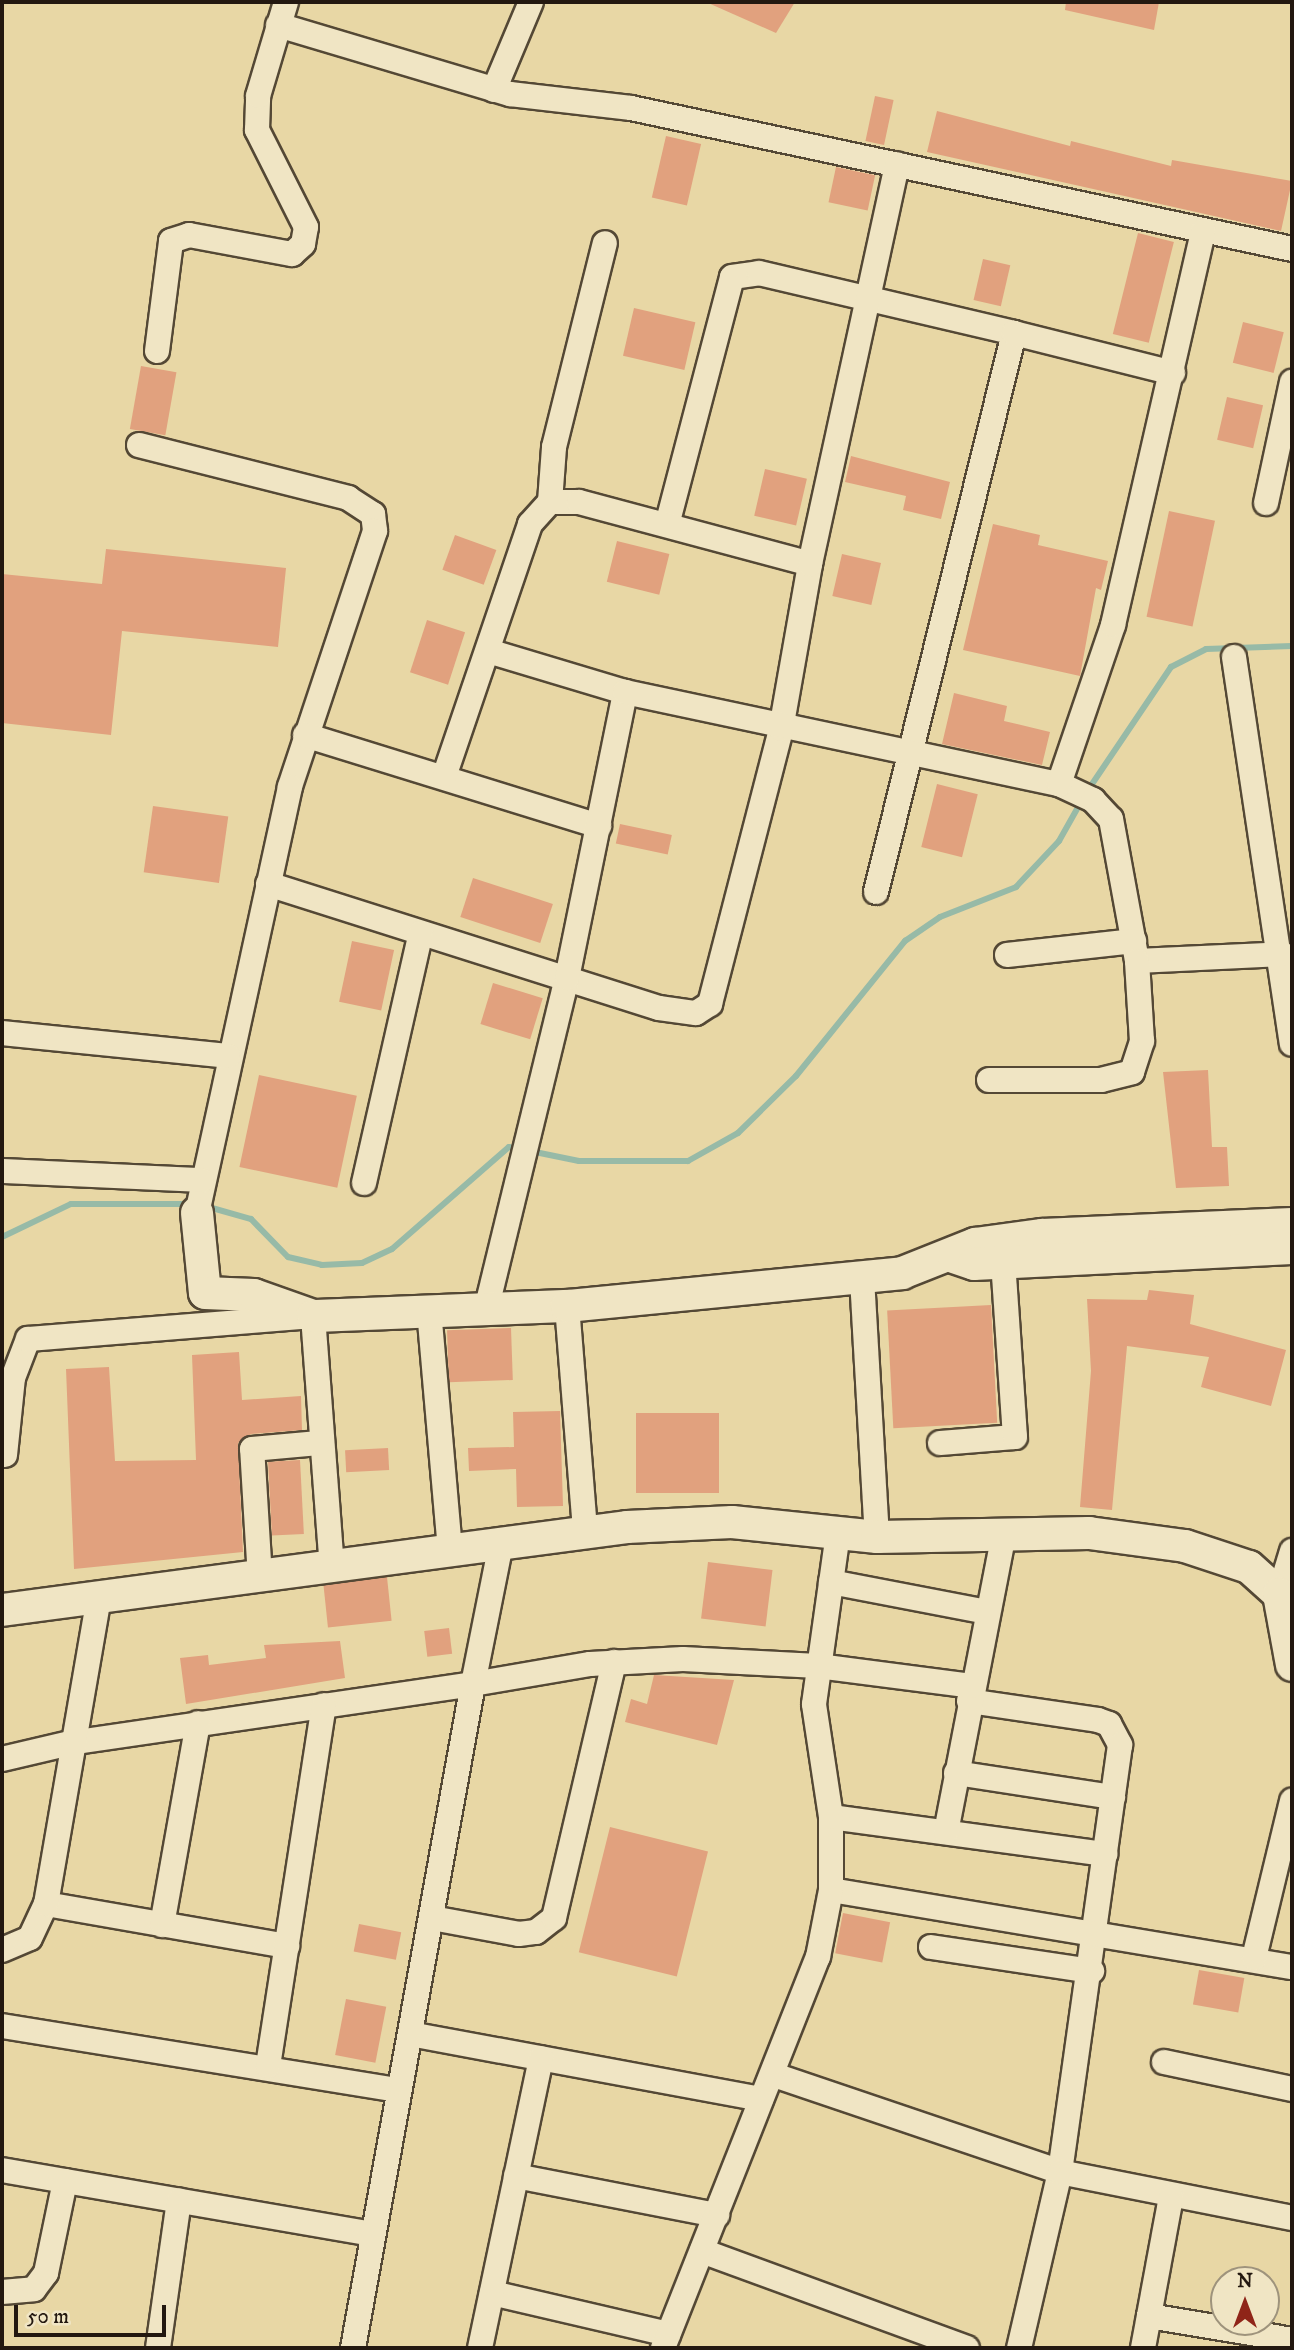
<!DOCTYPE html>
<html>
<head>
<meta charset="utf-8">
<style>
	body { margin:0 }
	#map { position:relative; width:1294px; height:2350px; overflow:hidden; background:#e8d7a5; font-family:"IM FELL DW Pica",serif }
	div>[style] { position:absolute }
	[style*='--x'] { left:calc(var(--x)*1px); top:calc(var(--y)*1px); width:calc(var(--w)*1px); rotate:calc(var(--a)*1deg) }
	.stream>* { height:6px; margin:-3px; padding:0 3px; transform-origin:3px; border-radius:3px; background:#97baa7 }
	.building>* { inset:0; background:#e1a17e; transform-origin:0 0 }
	.roads { filter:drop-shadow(2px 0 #544835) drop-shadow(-2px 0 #544835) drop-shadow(0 2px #544835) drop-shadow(0 -2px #544835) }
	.minor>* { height:24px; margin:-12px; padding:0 12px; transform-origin:12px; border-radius:12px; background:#f0e5c4 }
	.tertiary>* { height:32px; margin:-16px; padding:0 16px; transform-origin:16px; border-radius:16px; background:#f0e5c4 }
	span { translate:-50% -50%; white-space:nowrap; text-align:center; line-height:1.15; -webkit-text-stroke:6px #f0e5c4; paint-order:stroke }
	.frame { position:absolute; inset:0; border:4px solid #231810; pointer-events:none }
	.north { position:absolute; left:1210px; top:2266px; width:70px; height:70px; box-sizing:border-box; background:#f0e5c4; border:2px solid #9e937c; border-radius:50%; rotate:0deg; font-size:19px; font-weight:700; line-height:28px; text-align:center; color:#231810 }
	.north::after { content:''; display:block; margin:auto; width:24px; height:32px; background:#8f2418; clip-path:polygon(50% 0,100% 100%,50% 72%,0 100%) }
	.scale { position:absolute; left:14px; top:2305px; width:152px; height:32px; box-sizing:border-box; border:4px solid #231810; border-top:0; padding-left:9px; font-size:21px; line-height:24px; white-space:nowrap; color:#231810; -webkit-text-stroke:5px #f0e5c4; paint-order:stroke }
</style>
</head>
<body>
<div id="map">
	<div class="stream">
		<i style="--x:1086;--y:793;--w:152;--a:-56"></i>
		<i style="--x:1171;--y:667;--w:39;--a:-27"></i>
		<i style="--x:1206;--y:649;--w:86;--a:-2"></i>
		<i style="--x:530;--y:1151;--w:50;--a:11.5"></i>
		<i style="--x:579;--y:1161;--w:109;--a:0"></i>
		<i style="--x:688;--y:1161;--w:57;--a:-29.2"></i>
		<i style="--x:738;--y:1133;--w:81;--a:-44.5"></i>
		<i style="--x:796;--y:1076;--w:174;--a:-51.1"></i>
		<i style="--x:905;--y:941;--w:42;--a:-34.4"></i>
		<i style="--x:940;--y:917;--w:82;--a:-21.5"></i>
		<i style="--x:1016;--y:887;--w:63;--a:-46.9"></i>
		<i style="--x:1059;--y:841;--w:45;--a:-60.6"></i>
		<i style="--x:205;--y:1206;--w:48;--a:15.8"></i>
		<i style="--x:251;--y:1219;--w:53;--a:45.8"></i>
		<i style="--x:288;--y:1257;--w:35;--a:13"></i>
		<i style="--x:322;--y:1265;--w:40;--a:-2.9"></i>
		<i style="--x:362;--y:1263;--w:33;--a:-25"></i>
		<i style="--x:392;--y:1249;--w:155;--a:-41.1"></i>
		<i style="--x:509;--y:1147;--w:10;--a:11"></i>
		<i style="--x:2;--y:1237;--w:76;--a:-25.6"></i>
		<i style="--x:71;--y:1204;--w:124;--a:0"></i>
	</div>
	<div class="building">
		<i style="clip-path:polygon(706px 2px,795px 2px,776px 33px)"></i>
		<i style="clip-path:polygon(1066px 2px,1159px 2px,1154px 30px,1065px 10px)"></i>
		<i style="left:875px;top:96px;width:19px;height:46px;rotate:12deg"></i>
		<i style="clip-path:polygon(937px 111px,1070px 146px,1071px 141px,1171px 166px,1172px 160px,1292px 181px,1281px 231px,927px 152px)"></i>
		<i style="left:666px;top:136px;width:36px;height:63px;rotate:13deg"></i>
		<i style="left:836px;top:167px;width:40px;height:36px;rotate:12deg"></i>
		<i style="left:1138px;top:233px;width:37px;height:104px;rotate:14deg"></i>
		<i style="left:983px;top:259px;width:28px;height:42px;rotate:13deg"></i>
		<i style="left:634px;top:308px;width:63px;height:49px;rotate:13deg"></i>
		<i style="left:1243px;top:322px;width:42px;height:42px;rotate:14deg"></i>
		<i style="left:141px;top:366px;width:36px;height:64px;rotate:10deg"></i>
		<i style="left:1227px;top:397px;width:37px;height:44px;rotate:13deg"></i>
		<i style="clip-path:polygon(851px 456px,950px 482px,941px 519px,903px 510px,906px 496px,845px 482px)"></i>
		<i style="left:765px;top:469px;width:43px;height:48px;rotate:13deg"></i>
		<i style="left:1169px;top:511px;width:47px;height:108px;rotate:12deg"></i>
		<i style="clip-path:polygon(993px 524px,1040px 535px,1038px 545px,1108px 561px,1101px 590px,1096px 588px,1080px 676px,963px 650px)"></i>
		<i style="left:455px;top:535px;width:44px;height:37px;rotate:20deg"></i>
		<i style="left:617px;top:541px;width:54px;height:42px;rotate:14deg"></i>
		<i style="clip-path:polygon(106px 549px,286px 568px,278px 647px,122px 631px,111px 735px,2px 723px,2px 574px,102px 584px)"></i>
		<i style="left:842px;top:554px;width:40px;height:43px;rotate:13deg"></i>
		<i style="left:427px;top:620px;width:40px;height:55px;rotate:18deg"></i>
		<i style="clip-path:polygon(954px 693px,1007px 706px,1004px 721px,1050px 732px,1042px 765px,942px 744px)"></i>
		<i style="left:937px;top:784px;width:42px;height:65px;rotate:14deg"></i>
		<i style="left:153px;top:806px;width:76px;height:67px;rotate:8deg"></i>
		<i style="left:620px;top:824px;width:53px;height:20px;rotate:12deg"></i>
		<i style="left:473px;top:878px;width:84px;height:41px;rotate:18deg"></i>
		<i style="left:352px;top:941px;width:43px;height:62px;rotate:12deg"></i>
		<i style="left:493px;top:983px;width:52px;height:43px;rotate:17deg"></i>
		<i style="clip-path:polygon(1208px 1070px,1212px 1147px,1227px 1147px,1229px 1186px,1176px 1188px,1163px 1072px)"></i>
		<i style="left:259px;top:1075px;width:100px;height:94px;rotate:12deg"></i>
		<i style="clip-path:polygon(1149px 1290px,1194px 1295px,1190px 1324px,1286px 1350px,1271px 1406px,1201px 1387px,1209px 1357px,1127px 1346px,1112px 1510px,1080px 1507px,1091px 1371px,1087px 1299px,1147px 1300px)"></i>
		<i style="left:991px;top:1305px;width:118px;height:104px;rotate:87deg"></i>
		<i style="left:511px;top:1328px;width:52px;height:64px;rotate:88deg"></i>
		<i style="clip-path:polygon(239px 1352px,242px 1400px,301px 1396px,302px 1430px,251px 1434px,238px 1443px,243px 1552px,74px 1569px,66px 1369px,109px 1367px,115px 1461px,196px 1460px,192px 1355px)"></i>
		<i style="clip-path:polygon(560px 1411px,563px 1506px,517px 1507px,516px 1469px,469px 1471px,468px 1448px,514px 1447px,513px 1412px)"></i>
		<i style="left:636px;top:1413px;width:83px;height:80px"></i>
		<i style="left:388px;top:1448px;width:22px;height:43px;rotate:87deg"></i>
		<i style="left:300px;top:1460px;width:74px;height:32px;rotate:87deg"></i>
		<i style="left:708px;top:1562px;width:65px;height:57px;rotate:7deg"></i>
		<i style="left:387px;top:1577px;width:44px;height:64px;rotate:84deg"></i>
		<i style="left:449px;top:1628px;width:26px;height:25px;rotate:83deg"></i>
		<i style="clip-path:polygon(340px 1641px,345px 1678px,186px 1704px,180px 1658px,208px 1655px,209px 1665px,266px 1658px,264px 1645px)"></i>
		<i style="clip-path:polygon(654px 1675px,734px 1680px,717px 1745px,625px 1722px,631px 1699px,647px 1704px)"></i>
		<i style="left:610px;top:1827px;width:101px;height:129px;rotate:14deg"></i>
		<i style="left:843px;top:1913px;width:48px;height:41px;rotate:11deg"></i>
		<i style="left:359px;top:1924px;width:43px;height:28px;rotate:11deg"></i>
		<i style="left:1199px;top:1970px;width:46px;height:35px;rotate:10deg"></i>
		<i style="left:346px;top:1999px;width:41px;height:57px;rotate:11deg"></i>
	</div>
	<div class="roads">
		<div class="minor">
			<i style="--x:278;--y:25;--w:242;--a:16.6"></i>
			<i style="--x:510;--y:94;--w:122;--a:6.6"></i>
			<i style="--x:631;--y:108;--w:676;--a:12.04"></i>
			<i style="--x:494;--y:90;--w:95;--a:-67.2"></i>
			<i style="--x:157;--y:351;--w:111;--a:-82.7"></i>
			<i style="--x:171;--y:241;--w:19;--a:-18"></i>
			<i style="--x:189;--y:235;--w:105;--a:10.5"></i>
			<i style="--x:292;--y:254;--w:15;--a:-42"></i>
			<i style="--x:303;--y:244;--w:17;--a:-80"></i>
			<i style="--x:306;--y:227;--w:109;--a:-116.8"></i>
			<i style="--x:257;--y:130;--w:34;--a:-88"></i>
			<i style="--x:258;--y:96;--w:98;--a:-73.4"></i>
			<i style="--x:139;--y:445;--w:216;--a:14.2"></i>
			<i style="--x:348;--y:498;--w:30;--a:33"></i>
			<i style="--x:373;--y:514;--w:17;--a:83"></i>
			<i style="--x:375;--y:531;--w:270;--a:108.4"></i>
			<i style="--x:290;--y:787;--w:436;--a:102.3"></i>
			<i style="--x:550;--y:502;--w:55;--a:-85.8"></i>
			<i style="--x:554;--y:447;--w:210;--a:-76"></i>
			<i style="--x:1266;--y:503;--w:124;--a:-77.9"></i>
			<i style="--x:667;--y:525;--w:256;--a:-75.3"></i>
			<i style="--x:732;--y:277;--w:27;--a:-8"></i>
			<i style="--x:759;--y:273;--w:262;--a:13.2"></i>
			<i style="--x:488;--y:651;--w:143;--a:16.7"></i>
			<i style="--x:1234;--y:657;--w:391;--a:81.5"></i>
			<i style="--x:305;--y:735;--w:308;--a:17.2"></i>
			<i style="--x:445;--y:774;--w:264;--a:-71.2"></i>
			<i style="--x:530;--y:524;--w:30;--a:-48"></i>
			<i style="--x:550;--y:502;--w:29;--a:0"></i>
			<i style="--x:579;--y:502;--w:239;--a:15"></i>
			<i style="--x:1059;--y:784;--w:38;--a:25"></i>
			<i style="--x:1093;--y:800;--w:26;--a:47"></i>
			<i style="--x:1111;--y:819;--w:144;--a:79.6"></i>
			<i style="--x:1137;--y:961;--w:146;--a:-2.7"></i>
			<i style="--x:268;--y:884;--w:410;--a:17.6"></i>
			<i style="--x:659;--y:1008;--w:37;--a:8"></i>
			<i style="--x:696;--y:1013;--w:17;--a:-33"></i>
			<i style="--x:710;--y:1004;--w:284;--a:-75.5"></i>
			<i style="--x:781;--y:729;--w:168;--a:-80"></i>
			<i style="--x:810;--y:564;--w:409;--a:-77.7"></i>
			<i style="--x:876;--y:892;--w:576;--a:-76.13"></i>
			<i style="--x:1014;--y:333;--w:164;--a:14.1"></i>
			<i style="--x:1007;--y:955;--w:128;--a:-6.3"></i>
			<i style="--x:2;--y:1033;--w:227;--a:5.8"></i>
			<i style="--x:989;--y:1080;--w:112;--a:0"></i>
			<i style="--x:1101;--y:1080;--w:32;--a:-14"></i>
			<i style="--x:1132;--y:1072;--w:33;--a:-72"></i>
			<i style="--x:1142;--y:1041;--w:80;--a:-93.6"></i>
			<i style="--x:2;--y:1171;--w:200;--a:2.6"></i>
			<i style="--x:364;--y:1183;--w:256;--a:-77.2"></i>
			<i style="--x:862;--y:1278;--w:259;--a:86.7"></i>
			<i style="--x:487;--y:1306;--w:338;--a:-76.3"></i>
			<i style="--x:567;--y:978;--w:292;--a:-78.5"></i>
			<i style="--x:625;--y:692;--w:444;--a:12"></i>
			<i style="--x:1059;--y:784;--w:168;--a:-71.2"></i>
			<i style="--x:1113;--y:625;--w:404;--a:-77.1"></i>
			<i style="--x:567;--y:1306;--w:225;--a:85.4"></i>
			<i style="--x:429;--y:1310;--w:241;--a:85"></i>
			<i style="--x:940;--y:1443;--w:75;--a:-4.6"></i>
			<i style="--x:1015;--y:1437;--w:174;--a:-93.9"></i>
			<i style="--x:5;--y:1455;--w:77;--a:-84.1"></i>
			<i style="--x:13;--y:1378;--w:42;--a:-69"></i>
			<i style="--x:28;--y:1339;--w:286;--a:-4.6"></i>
			<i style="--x:313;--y:1316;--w:254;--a:85.7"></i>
			<i style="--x:260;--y:1578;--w:129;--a:-93.5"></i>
			<i style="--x:252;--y:1449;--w:67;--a:-5.1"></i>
			<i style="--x:831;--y:1582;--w:159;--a:10.9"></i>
			<i style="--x:1279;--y:1594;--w:45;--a:-73.2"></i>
			<i style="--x:969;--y:1701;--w:130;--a:8.4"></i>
			<i style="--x:1098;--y:1720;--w:12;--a:20"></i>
			<i style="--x:1109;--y:1724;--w:24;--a:62"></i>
			<i style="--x:1120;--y:1745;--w:431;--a:98"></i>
			<i style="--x:1060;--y:2172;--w:181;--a:103.1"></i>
			<i style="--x:2;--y:1759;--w:70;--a:-13.2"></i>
			<i style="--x:70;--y:1743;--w:407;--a:-8.3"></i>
			<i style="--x:473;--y:1684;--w:143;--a:-78.7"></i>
			<i style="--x:956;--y:1773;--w:159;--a:8.7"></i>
			<i style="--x:831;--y:1817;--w:277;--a:7.7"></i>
			<i style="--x:946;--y:1832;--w:305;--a:-79"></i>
			<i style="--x:831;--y:1890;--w:467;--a:9.5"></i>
			<i style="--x:46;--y:1904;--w:245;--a:9.9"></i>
			<i style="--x:432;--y:1918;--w:88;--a:10.4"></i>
			<i style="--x:519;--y:1934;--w:17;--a:-7"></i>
			<i style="--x:536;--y:1932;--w:23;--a:-38"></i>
			<i style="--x:554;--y:1918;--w:263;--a:-76.8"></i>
			<i style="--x:162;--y:1925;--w:205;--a:-79.9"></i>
			<i style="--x:931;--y:1947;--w:163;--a:8.5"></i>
			<i style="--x:2;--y:1950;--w:30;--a:-23"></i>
			<i style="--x:30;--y:1938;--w:38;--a:-65"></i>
			<i style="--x:46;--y:1904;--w:306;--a:-80.2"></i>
			<i style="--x:1254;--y:1958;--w:162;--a:-76.4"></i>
			<i style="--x:2;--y:2026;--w:402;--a:9.2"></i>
			<i style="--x:410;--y:2034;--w:357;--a:10.5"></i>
			<i style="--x:1164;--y:2062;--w:131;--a:11.9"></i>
			<i style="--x:268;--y:2066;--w:365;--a:-81.2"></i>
			<i style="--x:774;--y:2075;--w:302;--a:18.7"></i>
			<i style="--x:1060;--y:2172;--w:237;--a:11.2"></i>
			<i style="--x:2;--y:2170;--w:375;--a:9.8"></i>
			<i style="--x:516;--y:2176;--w:205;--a:11"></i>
			<i style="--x:702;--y:2251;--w:282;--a:20.1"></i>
			<i style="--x:2;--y:2292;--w:32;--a:-5"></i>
			<i style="--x:34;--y:2289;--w:20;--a:-53"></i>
			<i style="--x:46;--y:2273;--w:94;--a:-78.3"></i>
			<i style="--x:492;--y:2293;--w:181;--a:13.1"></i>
			<i style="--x:1149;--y:2316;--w:145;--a:9.5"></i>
			<i style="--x:158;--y:2348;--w:149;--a:-81.9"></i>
			<i style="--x:353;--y:2348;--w:675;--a:-79.76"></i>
			<i style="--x:473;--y:1684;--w:119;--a:-9.7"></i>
			<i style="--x:590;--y:1664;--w:93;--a:-3.1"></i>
			<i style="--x:683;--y:1659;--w:135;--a:3"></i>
			<i style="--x:818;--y:1666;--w:155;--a:7.4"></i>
			<i style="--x:480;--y:2348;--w:296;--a:-78.1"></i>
			<i style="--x:663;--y:2348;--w:421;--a:-68.4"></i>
			<i style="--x:818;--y:1957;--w:68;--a:-79"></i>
			<i style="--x:831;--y:1890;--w:73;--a:-90"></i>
			<i style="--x:831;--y:1817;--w:114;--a:-98.6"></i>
			<i style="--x:814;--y:1704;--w:172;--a:-82"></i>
			<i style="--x:1143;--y:2348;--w:154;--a:-79.5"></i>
		</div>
		<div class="tertiary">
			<i style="--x:197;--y:1213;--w:80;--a:84.3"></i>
			<i style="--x:205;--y:1293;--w:49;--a:2.3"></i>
			<i style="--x:254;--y:1295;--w:63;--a:19.6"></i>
			<i style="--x:313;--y:1316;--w:254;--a:-2.3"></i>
			<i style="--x:567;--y:1306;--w:337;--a:-5.6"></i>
			<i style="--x:902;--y:1273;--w:79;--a:-21.7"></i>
			<i style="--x:975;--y:1244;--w:68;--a:-7.7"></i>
			<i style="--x:1042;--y:1235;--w:250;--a:-2.5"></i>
			<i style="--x:954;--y:1257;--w:21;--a:19"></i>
			<i style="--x:974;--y:1264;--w:318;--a:-2.9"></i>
			<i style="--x:2;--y:1610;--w:630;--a:-7.56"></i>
			<i style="--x:627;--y:1527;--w:105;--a:-2.7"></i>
			<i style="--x:732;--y:1522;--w:146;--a:5.9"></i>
			<i style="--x:877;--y:1537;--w:212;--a:-1.1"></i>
			<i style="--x:1089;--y:1533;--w:97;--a:7.7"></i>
			<i style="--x:1185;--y:1546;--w:67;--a:18.2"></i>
			<i style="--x:1249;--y:1567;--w:40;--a:42"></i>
			<i style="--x:1279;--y:1594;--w:72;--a:79.6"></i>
		</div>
	</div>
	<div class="frame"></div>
	<div class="north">N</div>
	<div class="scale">50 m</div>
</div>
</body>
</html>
